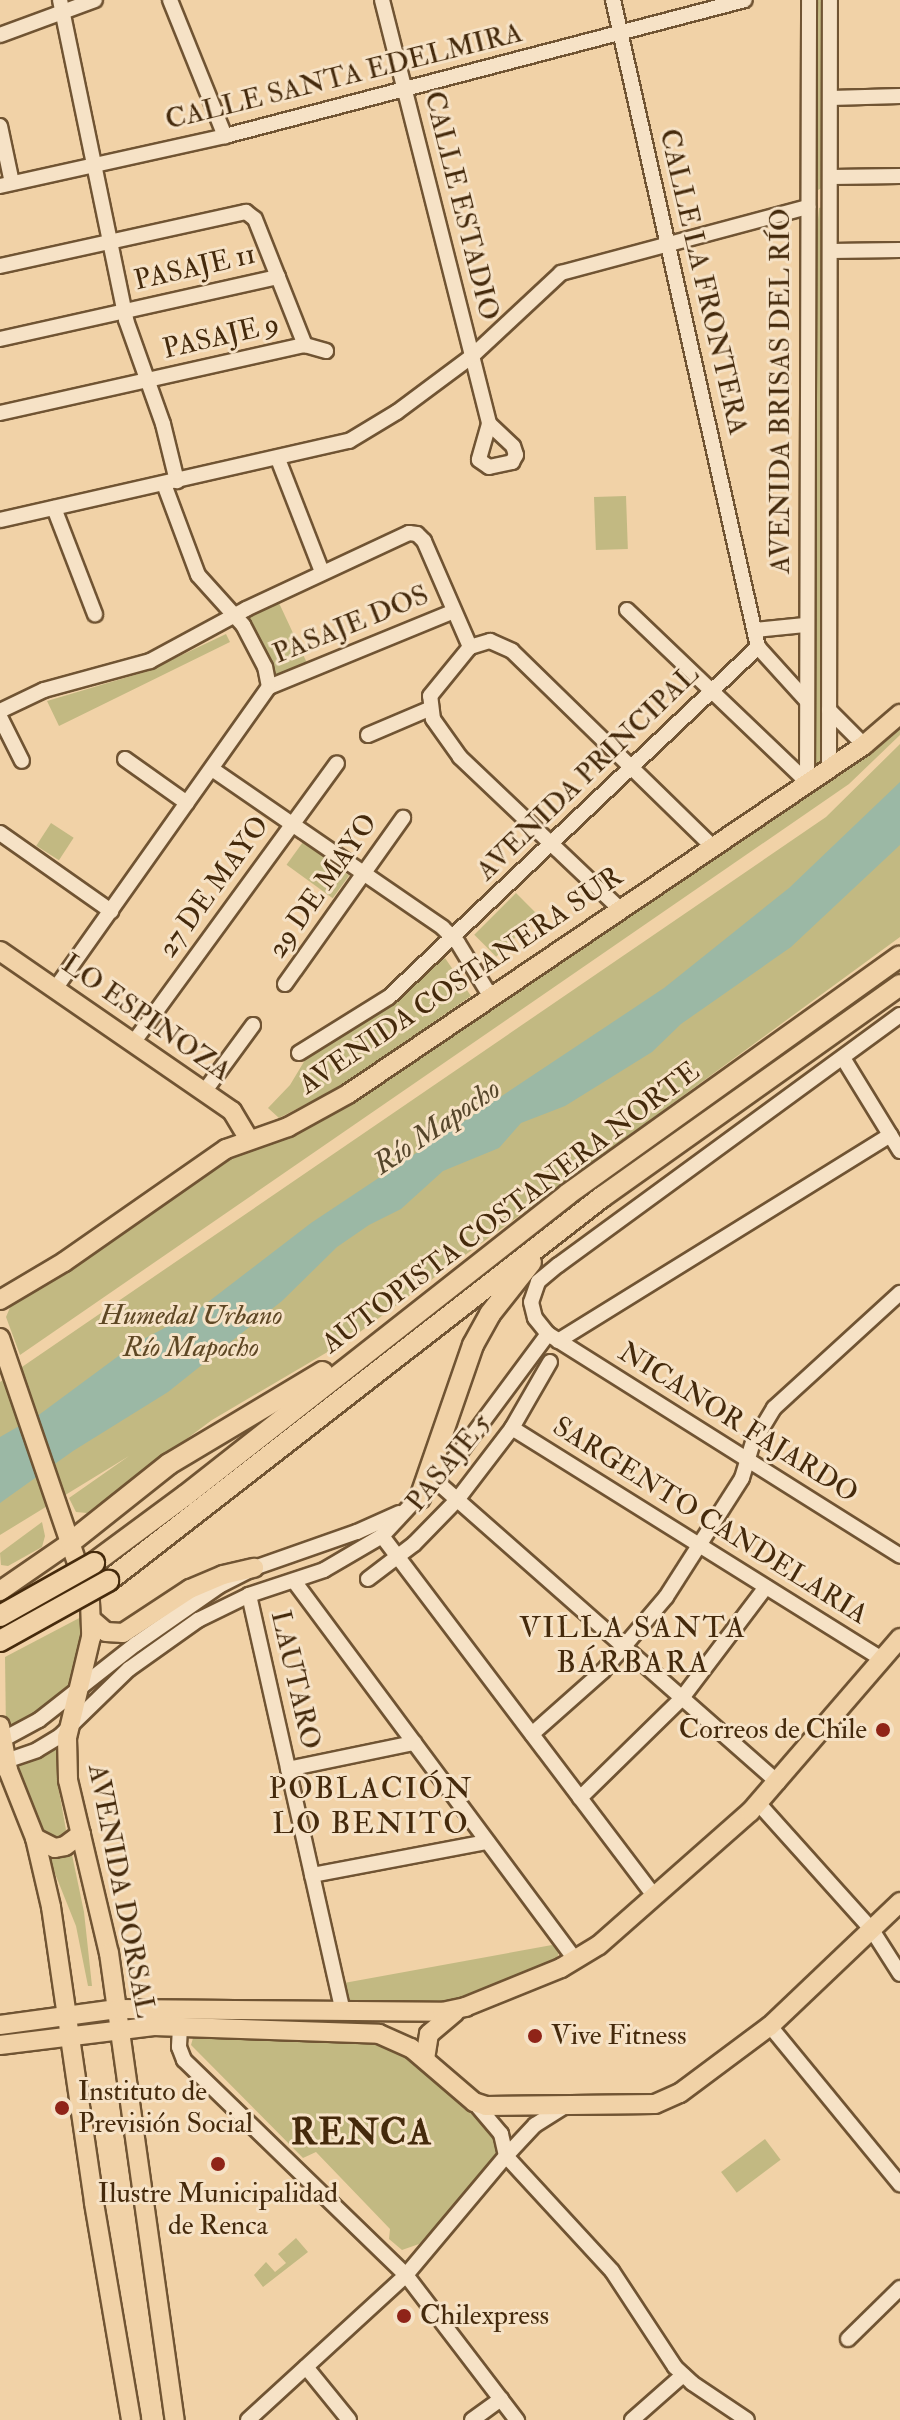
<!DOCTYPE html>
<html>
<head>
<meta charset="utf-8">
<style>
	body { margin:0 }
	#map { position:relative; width:900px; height:2420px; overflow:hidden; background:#f1d2a7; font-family:"IM FELL Double Pica",serif }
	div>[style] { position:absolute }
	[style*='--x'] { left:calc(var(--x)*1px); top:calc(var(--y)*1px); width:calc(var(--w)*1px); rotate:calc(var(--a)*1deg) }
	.green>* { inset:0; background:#c2b982; transform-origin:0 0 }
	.water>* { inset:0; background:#9bb8a5 }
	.roads { filter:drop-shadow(2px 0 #705433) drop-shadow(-2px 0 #705433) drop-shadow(0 2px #705433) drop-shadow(0 -2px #705433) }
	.minor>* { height:14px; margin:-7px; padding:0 7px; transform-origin:7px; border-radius:7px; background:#f6e2c6 }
	.major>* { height:18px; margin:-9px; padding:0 9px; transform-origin:9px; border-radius:9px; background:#f1d2a7 }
	.highway>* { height:20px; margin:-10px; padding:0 10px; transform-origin:10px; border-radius:10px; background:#f1d2a7 }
	.bridges { filter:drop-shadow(2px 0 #452a0c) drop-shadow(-2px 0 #452a0c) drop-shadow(0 2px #452a0c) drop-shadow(0 -2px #452a0c) }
	.highway-bridge>* { height:20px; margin:-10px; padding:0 10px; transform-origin:10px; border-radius:10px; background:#f1d2a7 }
	.dots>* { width:22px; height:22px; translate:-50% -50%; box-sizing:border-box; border:4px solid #f6e2c6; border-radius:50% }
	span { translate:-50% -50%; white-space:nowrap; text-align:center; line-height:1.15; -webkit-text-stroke:6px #f6e2c6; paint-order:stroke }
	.street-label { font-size:28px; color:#452a0c }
	.park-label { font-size:28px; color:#5e4724; font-style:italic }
	.poi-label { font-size:28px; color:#452a0c }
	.right { translate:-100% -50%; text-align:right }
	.left { translate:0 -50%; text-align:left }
	.water-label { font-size:30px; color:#56462b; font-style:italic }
	.neighbourhood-label { font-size:30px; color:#452a0c; letter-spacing:2px }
	.district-label { font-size:36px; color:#452a0c; font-weight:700; letter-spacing:2px }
</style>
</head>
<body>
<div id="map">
	<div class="green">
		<i style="clip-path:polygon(814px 0,823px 0,825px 186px,818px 190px)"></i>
		<i style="clip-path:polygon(828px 205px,823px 763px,818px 765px,814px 763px,817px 231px,819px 208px)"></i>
		<i style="left:626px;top:496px;width:53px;height:32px;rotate:88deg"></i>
		<i style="left:279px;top:603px;width:67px;height:33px;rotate:65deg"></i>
		<i style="clip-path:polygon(226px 634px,230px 642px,59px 726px,47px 701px,148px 671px)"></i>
		<i style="clip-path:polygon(900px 722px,900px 735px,849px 784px,20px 1355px,6px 1317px,11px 1305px,66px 1274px,111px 1237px,235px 1152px,262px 1141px)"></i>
		<i style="clip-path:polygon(900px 744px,900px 937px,353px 1337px,212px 1420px,87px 1513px,76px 1512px,69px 1498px,129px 1456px,0 1535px,0 1382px,826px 817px)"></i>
		<i style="left:51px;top:823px;width:27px;height:27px;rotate:33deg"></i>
		<i style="left:303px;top:842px;width:57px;height:28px;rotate:36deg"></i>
		<i style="left:516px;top:893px;width:31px;height:59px;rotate:45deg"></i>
		<i style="clip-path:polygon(445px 958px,471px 996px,341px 1086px,279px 1118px,268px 1108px,290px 1085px,305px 1060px,369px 1018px)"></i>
		<i style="clip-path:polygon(42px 1522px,45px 1536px,42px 1547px,8px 1566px,1px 1565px,0 1553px)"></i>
		<i style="clip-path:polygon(85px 1615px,71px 1685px,43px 1708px,6px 1731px,5px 1657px)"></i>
		<i style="clip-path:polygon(56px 1741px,57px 1780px,66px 1830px,63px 1838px,53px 1842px,45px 1839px,12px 1764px)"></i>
		<i style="clip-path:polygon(71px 1850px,84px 1912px,92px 1986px,88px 1986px,76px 1926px,48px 1856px)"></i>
		<i style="clip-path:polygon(552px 1945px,559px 1952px,557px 1958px,455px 2005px,350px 2003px,344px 1983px)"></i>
		<i style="clip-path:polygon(237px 2037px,397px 2043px,488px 2128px,499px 2146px,498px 2157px,419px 2244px,402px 2250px,389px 2239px,390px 2229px,316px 2152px,303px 2158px,191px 2045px,193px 2038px)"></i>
		<i style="left:765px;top:2139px;width:26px;height:55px;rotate:53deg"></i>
		<i style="clip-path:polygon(296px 2238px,308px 2252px,263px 2287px,254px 2275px,266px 2262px,275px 2272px,286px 2263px,278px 2254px)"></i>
	</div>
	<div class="water">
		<i style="clip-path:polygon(900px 782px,900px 845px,791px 947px,681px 1024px,652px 1052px,565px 1106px,521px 1123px,499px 1148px,443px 1171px,401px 1209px,369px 1225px,337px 1247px,282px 1301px,168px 1392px,73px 1451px,0 1503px,0 1437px,40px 1414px,136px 1343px,195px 1312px,311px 1223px,664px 988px,789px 888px)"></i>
	</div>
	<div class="roads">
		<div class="minor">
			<i style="--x:60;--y:0;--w:327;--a:78.3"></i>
			<i style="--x:126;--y:320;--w:110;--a:70.4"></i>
			<i style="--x:163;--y:424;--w:59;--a:76.2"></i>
			<i style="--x:170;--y:0;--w:147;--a:68"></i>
			<i style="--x:382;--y:0;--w:437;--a:75.8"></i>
			<i style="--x:489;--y:424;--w:37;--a:106"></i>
			<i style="--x:479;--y:460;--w:12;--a:35"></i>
			<i style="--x:489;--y:467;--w:24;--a:-12"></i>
			<i style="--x:512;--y:462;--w:8;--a:-60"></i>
			<i style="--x:516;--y:455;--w:9;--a:-108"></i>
			<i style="--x:513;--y:446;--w:33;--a:-137"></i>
			<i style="--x:613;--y:0;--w:663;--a:77.37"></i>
			<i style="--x:758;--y:647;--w:72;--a:47.8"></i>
			<i style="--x:0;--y:35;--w:101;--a:-20.2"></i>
			<i style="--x:831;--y:98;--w:69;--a:-1.7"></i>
			<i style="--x:0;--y:126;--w:58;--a:78.1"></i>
			<i style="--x:832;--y:177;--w:68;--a:-0.8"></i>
			<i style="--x:0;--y:186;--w:230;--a:-12.5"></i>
			<i style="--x:225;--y:136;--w:537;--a:-14.66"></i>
			<i style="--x:831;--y:251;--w:69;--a:-0.8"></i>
			<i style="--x:0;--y:266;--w:252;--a:-12.4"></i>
			<i style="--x:246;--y:212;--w:11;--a:38"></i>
			<i style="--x:255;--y:219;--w:136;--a:68.4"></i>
			<i style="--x:0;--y:339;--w:285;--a:-12.6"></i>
			<i style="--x:305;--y:345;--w:22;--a:16"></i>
			<i style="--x:0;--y:413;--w:312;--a:-12.6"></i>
			<i style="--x:278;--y:459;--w:121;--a:68.7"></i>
			<i style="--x:54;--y:508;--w:114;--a:68.9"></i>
			<i style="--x:0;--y:520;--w:358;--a:-12.8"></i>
			<i style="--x:349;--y:441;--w:56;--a:-31.1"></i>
			<i style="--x:397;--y:412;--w:94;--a:-36.7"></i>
			<i style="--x:472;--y:356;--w:122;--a:-43"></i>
			<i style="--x:561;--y:273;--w:256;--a:-15"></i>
			<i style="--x:627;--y:610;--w:249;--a:43.7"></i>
			<i style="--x:755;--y:630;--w:50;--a:-5.7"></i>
			<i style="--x:269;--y:687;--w:200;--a:-22.3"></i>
			<i style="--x:829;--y:710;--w:49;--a:45"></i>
			<i style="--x:0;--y:711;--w:49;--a:-25.5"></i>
			<i style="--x:44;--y:690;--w:110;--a:-15.3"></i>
			<i style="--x:150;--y:661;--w:109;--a:-28.4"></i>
			<i style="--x:246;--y:609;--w:180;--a:-25"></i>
			<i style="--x:409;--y:533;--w:8;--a:7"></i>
			<i style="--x:417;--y:534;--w:10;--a:45"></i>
			<i style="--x:424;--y:541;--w:116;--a:66.5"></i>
			<i style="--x:0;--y:717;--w:49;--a:63.4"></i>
			<i style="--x:368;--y:735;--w:66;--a:-23.1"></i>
			<i style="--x:125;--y:759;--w:76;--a:35.4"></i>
			<i style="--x:829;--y:768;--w:768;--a:-89.93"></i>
			<i style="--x:212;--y:769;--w:280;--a:34.5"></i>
			<i style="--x:443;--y:928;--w:21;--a:45"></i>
			<i style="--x:458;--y:943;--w:63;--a:58.6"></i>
			<i style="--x:807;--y:782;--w:782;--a:-89.85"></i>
			<i style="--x:0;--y:833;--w:136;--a:35.1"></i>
			<i style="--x:620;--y:909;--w:221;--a:-136.5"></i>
			<i style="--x:460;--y:757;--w:47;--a:-125.4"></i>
			<i style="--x:433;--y:719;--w:23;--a:-97"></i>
			<i style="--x:430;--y:696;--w:63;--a:-50.8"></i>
			<i style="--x:470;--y:647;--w:21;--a:-17"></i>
			<i style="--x:490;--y:641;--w:24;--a:24"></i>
			<i style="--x:512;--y:651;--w:279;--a:44.3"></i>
			<i style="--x:285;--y:984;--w:204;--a:-54.6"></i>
			<i style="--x:55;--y:989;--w:370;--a:-54.7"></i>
			<i style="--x:269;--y:687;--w:20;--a:-101"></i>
			<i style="--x:265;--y:667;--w:47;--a:-117.6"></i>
			<i style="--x:243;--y:625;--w:67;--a:-132"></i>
			<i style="--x:198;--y:575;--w:97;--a:-110.5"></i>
			<i style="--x:900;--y:1015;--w:424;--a:143.8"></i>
			<i style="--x:558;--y:1265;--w:26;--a:140"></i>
			<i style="--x:538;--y:1282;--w:21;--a:109"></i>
			<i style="--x:531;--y:1302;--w:16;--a:76"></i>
			<i style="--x:535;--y:1318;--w:21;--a:51"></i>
			<i style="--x:548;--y:1334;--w:416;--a:32.2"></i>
			<i style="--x:133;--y:1043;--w:346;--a:-53.9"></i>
			<i style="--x:299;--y:1053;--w:106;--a:-31.9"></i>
			<i style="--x:389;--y:997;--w:509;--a:-43.49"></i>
			<i style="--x:843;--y:1058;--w:109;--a:58.5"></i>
			<i style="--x:204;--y:1092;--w:83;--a:-53.8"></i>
			<i style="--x:558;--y:1341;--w:391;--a:-31.8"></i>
			<i style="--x:512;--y:1428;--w:436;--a:32"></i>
			<i style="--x:436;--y:1481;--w:456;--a:41.4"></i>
			<i style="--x:382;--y:1536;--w:453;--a:52.9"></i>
			<i style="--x:368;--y:1579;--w:58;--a:-37.3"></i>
			<i style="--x:414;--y:1544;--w:62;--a:-45.7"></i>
			<i style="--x:457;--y:1500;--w:91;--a:-52.6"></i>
			<i style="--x:512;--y:1428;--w:76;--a:-60.1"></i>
			<i style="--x:294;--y:1581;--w:472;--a:53.4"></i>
			<i style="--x:249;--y:1595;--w:426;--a:77.3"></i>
			<i style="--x:532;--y:1734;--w:95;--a:-41.6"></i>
			<i style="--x:603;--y:1671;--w:97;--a:-49.6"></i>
			<i style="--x:666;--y:1597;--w:141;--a:-57.4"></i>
			<i style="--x:742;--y:1478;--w:37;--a:-73"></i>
			<i style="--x:753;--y:1443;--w:41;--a:-59"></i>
			<i style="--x:774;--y:1408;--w:171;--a:-42.4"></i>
			<i style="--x:0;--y:1741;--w:44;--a:-28.3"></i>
			<i style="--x:39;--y:1720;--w:123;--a:-38.1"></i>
			<i style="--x:136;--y:1644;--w:101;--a:-34.9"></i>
			<i style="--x:219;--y:1586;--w:39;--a:-27"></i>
			<i style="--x:254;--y:1568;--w:109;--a:-19.3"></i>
			<i style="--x:357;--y:1532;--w:46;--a:-24.3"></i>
			<i style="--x:0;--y:1763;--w:39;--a:-19"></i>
			<i style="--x:37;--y:1750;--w:27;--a:-31"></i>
			<i style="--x:60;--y:1736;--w:96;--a:-44.2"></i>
			<i style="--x:129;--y:1669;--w:85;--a:-35.4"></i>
			<i style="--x:198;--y:1620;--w:57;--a:-26.1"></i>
			<i style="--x:249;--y:1595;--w:79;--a:-18.4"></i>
			<i style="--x:324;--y:1570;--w:67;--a:-30.4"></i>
			<i style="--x:382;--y:1536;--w:116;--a:-47.1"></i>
			<i style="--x:461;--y:1451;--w:146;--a:-53.4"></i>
			<i style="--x:288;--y:1769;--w:129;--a:-11.7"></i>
			<i style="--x:580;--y:1798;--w:143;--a:-44.4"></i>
			<i style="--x:682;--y:1698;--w:139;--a:-52.9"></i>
			<i style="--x:759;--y:1804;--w:169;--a:48.1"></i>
			<i style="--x:872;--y:1930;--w:52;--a:57.5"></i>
			<i style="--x:312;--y:1875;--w:178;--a:-10.7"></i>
			<i style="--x:770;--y:2026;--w:205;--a:50.6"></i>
			<i style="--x:180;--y:2027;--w:20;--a:93"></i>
			<i style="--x:179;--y:2047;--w:14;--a:69"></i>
			<i style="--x:184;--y:2060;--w:309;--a:44.1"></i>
			<i style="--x:406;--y:2275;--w:183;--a:52.6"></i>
			<i style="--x:474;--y:2102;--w:42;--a:49.8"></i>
			<i style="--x:501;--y:2134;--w:23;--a:77"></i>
			<i style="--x:506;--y:2156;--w:156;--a:47.3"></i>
			<i style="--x:612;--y:2271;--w:115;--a:56.7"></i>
			<i style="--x:675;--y:2367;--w:23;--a:43"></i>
			<i style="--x:692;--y:2383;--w:66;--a:33.9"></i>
			<i style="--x:848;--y:2339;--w:73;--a:-44.4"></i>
			<i style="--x:306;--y:2367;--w:68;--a:50.9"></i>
			<i style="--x:248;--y:2420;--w:214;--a:-42.5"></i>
			<i style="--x:406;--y:2275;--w:155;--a:-50"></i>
			<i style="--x:506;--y:2156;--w:42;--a:-46.9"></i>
			<i style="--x:535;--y:2125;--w:36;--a:-32"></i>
			<i style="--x:472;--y:2420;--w:36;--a:-36"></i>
			<i style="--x:632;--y:2420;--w:68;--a:-41.4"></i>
		</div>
		<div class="major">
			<i style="--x:0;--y:951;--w:282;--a:34.6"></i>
			<i style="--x:232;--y:1111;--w:33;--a:59"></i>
			<i style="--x:0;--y:1300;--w:74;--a:-30.7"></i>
			<i style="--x:64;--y:1262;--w:198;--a:-34.9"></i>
			<i style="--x:226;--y:1149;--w:66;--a:-19.5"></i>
			<i style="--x:288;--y:1127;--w:68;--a:-28.8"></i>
			<i style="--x:348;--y:1094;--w:623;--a:-34.07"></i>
			<i style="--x:864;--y:745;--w:48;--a:-40.7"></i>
			<i style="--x:0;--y:1338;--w:278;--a:71.1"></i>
			<i style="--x:90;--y:1601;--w:36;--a:88"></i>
			<i style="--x:91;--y:1637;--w:104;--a:103.4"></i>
			<i style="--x:67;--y:1738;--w:42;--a:88.6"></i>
			<i style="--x:68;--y:1780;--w:178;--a:76.7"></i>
			<i style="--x:109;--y:1953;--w:472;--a:82"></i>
			<i style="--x:0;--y:1591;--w:86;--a:-34.6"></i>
			<i style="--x:92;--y:1620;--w:18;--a:41"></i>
			<i style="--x:106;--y:1632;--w:17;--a:3"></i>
			<i style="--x:123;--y:1633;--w:80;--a:-33.3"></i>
			<i style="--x:190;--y:1589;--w:36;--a:-23"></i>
			<i style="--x:223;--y:1575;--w:32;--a:-13"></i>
			<i style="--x:0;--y:1726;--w:45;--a:79.7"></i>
			<i style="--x:8;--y:1770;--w:73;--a:68.3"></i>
			<i style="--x:35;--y:1838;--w:71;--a:76.9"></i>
			<i style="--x:51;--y:1907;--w:299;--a:81.7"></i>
			<i style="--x:94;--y:2203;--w:220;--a:80.3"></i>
			<i style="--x:35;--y:1838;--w:22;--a:27"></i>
			<i style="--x:55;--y:1848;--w:10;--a:-11"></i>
			<i style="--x:65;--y:1846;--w:20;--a:-37"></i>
			<i style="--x:0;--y:2025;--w:118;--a:-7.8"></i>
			<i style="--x:117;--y:2009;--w:325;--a:0.5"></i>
			<i style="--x:442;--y:2012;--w:24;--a:-12"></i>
			<i style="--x:465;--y:2007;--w:104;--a:-22.1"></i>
			<i style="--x:561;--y:1968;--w:44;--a:-31.2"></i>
			<i style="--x:599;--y:1945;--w:201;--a:-41.4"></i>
			<i style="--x:750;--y:1812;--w:230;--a:-49.2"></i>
			<i style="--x:0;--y:2045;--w:155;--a:-7"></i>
			<i style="--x:154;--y:2026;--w:225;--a:2"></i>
			<i style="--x:379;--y:2034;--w:35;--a:24"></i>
			<i style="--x:411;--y:2048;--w:83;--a:40.6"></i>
			<i style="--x:474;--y:2102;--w:13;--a:18"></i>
			<i style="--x:486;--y:2106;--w:169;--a:-0.7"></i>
			<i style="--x:655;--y:2104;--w:27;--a:-24"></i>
			<i style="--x:680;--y:2093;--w:112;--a:-36.7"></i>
			<i style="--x:770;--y:2026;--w:180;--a:-43.6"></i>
			<i style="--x:425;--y:2059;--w:25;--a:-81"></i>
			<i style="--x:429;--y:2034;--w:34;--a:-40"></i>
		</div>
		<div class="highway">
			<i style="--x:420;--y:1498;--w:162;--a:-70.9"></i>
			<i style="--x:473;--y:1345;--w:35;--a:-61"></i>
			<i style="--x:490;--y:1314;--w:66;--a:-51.7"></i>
			<i style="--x:71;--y:1542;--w:125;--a:-38.5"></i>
			<i style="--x:169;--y:1464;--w:179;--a:-30.9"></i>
			<i style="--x:94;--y:1563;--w:114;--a:-36.5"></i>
			<i style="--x:186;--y:1495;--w:486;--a:-38.2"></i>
			<i style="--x:568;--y:1194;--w:408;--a:-35.6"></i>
			<i style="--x:108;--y:1581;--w:626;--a:-37.86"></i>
			<i style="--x:602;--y:1197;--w:366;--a:-35.4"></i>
		</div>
	</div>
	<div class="bridges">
		<div class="highway-bridge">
			<i style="--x:0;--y:1616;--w:108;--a:-29.4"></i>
			<i style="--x:0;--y:1641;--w:124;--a:-29.1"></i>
		</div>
	</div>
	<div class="dots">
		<i style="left:883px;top:1730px;background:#8f2418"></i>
		<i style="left:535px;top:2036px;background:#8f2418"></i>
		<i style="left:62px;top:2108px;background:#8f2418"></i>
		<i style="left:218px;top:2164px;background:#8f2418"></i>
		<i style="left:404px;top:2316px;background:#8f2418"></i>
	</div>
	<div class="street-label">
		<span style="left:344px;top:77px;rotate:-14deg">CALLE SANTA EDELMIRA</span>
		<span style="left:461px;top:206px;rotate:76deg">CALLE ESTADIO</span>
		<span style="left:195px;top:268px;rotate:-13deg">PASAJE 11</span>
		<span style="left:703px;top:282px;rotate:77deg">CALLE LA FRONTERA</span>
		<span style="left:221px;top:337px;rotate:-13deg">PASAJE 9</span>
		<span style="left:781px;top:391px;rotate:-90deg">AVENIDA BRISAS DEL RÍO</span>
		<span style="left:351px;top:625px;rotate:-22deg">PASAJE DOS</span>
		<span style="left:588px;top:773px;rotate:-44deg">AVENIDA PRINCIPAL</span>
		<span style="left:323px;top:886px;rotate:-55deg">29 DE MAYO</span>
		<span style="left:214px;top:887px;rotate:-54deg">27 DE MAYO</span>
		<span style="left:461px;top:981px;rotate:-34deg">AVENIDA COSTANERA SUR</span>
		<span style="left:146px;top:1018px;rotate:35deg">LO ESPINOZA</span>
		<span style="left:511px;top:1208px;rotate:-37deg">AUTOPISTA COSTANERA NORTE</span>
		<span style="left:738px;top:1423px;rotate:32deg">NICANOR FAJARDO</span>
		<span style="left:449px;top:1463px;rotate:-51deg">PASAJE 5</span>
		<span style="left:710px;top:1521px;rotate:32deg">SARGENTO CANDELARIA</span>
		<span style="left:295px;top:1680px;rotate:77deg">LAUTARO</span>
		<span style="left:121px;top:1891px;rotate:79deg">AVENIDA DORSAL</span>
	</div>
	<div class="park-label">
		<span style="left:191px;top:1332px">Humedal Urbano<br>Río Mapocho</span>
	</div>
	<div class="poi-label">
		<span class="right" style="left:867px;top:1730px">Correos de Chile</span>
		<span class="left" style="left:551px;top:2036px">Vive Fitness</span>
		<span class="left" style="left:78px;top:2108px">Instituto de<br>Previsión Social</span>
		<span style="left:218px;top:2210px">Ilustre Municipalidad<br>de Renca</span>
		<span class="left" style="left:420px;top:2316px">Chilexpress</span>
	</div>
	<div class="water-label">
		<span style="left:437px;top:1127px;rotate:-34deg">Río Mapocho</span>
	</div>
	<div class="neighbourhood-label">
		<span style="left:633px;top:1645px">VILLA SANTA<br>BÁRBARA</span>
		<span style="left:371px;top:1806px">POBLACIÓN<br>LO BENITO</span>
	</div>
	<div class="district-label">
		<span style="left:362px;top:2133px">RENCA</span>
	</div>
</div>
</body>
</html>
